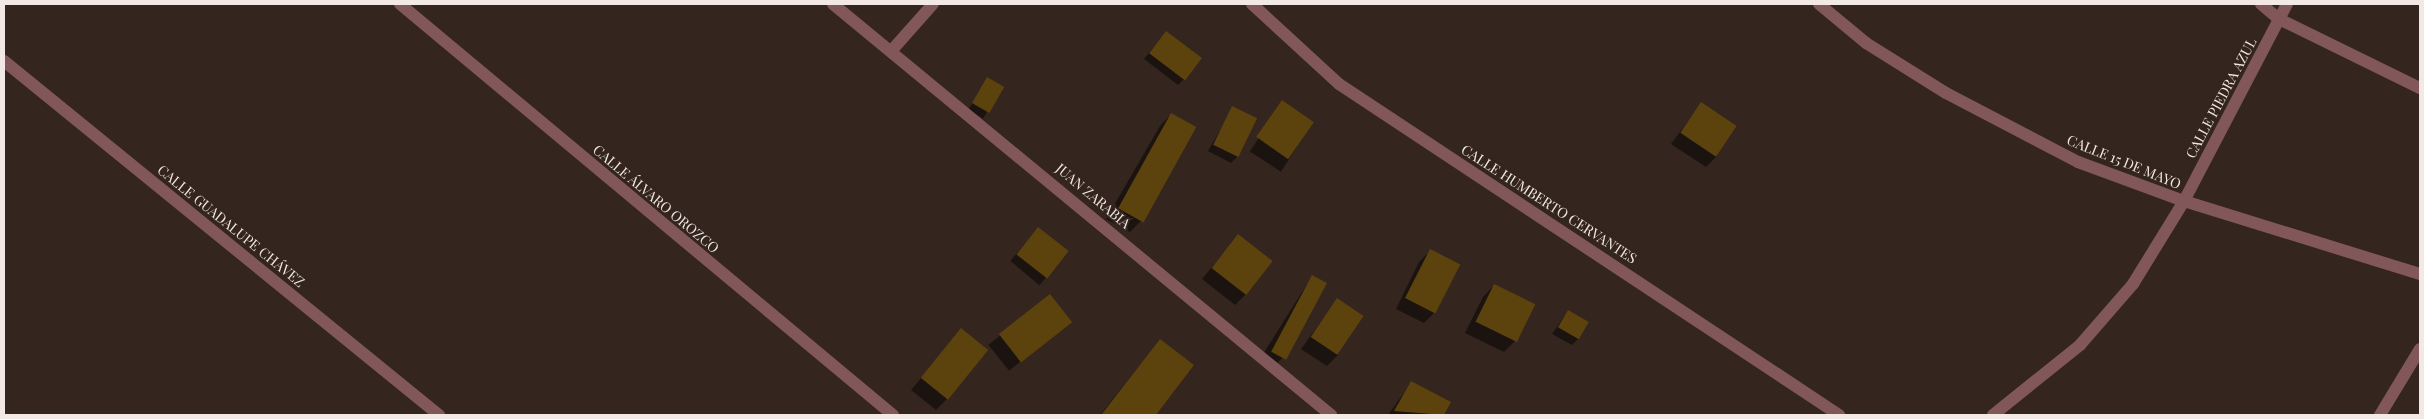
<!DOCTYPE html>
<html>
<head>
<meta charset="utf-8">
<style>
	body { margin:0 }
	#map { position:relative; width:2424px; height:419px; overflow:hidden; background:#34251e; font-family:"Playfair Display",serif }
	div>[style] { position:absolute }
	[style*='--x'] { left:calc(var(--x)*1px); top:calc(var(--y)*1px); width:calc(var(--w)*1px); rotate:calc(var(--a)*1deg) }
	.shadow>* { inset:0; background:#0007; transform-origin:0 0 }
	.building>* { inset:0; background:#5c420d; transform-origin:0 0 }
	.minor>* { height:12px; margin:-6px; padding:0 6px; transform-origin:6px; border-radius:6px; background:#815759 }
	span { translate:-50% -50%; white-space:nowrap; text-align:center; line-height:1.15; -webkit-text-stroke:4px #34251e; paint-order:stroke }
	.street-label { font-size:14px; color:#f3e9e4 }
	.frame { position:absolute; inset:0; border:5px solid #f3e9e4; pointer-events:none }
</style>
</head>
<body>
<div id="map">
	<div class="shadow">
		<i style="clip-path:polygon(1166px 32px,1184px 79px,1178px 85px,1144px 59px)"></i>
		<i style="left:987px;top:79px;width:17px;height:36px;rotate:31deg"></i>
		<i style="left:1282px;top:102px;width:37px;height:59px;rotate:33deg"></i>
		<i style="clip-path:polygon(1701px 104px,1717px 156px,1706px 167px,1671px 144px)"></i>
		<i style="clip-path:polygon(1233px 108px,1237px 157px,1231px 163px,1208px 151px)"></i>
		<i style="clip-path:polygon(1171px 114px,1141px 221px,1130px 232px,1106px 219px,1160px 126px)"></i>
		<i style="left:1038px;top:228px;width:38px;height:43px;rotate:40deg"></i>
		<i style="clip-path:polygon(1238px 235px,1246px 294px,1235px 305px,1202px 279px)"></i>
		<i style="clip-path:polygon(1430px 251px,1435px 312px,1424px 323px,1396px 309px,1419px 262px)"></i>
		<i style="clip-path:polygon(1312px 276px,1282px 358px,1271px 370px,1258px 362px)"></i>
		<i style="clip-path:polygon(1494px 285px,1515px 341px,1504px 352px,1465px 333px,1483px 297px)"></i>
		<i style="left:1049px;top:296px;width:33px;height:78px;rotate:51deg"></i>
		<i style="clip-path:polygon(1337px 300px,1338px 355px,1327px 366px,1301px 349px)"></i>
		<i style="clip-path:polygon(1568px 311px,1578px 339px,1572px 345px,1552px 334px)"></i>
		<i style="clip-path:polygon(962px 330px,947px 399px,936px 410px,911px 390px)"></i>
		<i style="clip-path:polygon(1160px 340px,1193px 365px,1154px 415px,1100px 415px)"></i>
		<i style="clip-path:polygon(1411px 383px,1449px 403px,1443px 415px,1388px 415px)"></i>
	</div>
	<div class="building">
		<i style="left:1166px;top:31px;width:45px;height:28px;rotate:37deg"></i>
		<i style="left:987px;top:77px;width:20px;height:30px;rotate:30deg"></i>
		<i style="left:1282px;top:100px;width:39px;height:45px;rotate:35deg"></i>
		<i style="left:1701px;top:102px;width:43px;height:37px;rotate:34deg"></i>
		<i style="left:1232px;top:106px;width:28px;height:43px;rotate:26deg"></i>
		<i style="left:1171px;top:113px;width:29px;height:109px;rotate:29deg"></i>
		<i style="left:1038px;top:227px;width:39px;height:35px;rotate:38deg"></i>
		<i style="left:1238px;top:234px;width:44px;height:43px;rotate:38deg"></i>
		<i style="left:1430px;top:249px;width:34px;height:55px;rotate:27deg"></i>
		<i style="left:1312px;top:275px;width:17px;height:87px;rotate:28deg"></i>
		<i style="left:1494px;top:284px;width:46px;height:42px;rotate:26deg"></i>
		<i style="left:1050px;top:294px;width:36px;height:65px;rotate:52deg"></i>
		<i style="left:1337px;top:298px;width:32px;height:47px;rotate:34deg"></i>
		<i style="left:1568px;top:310px;width:24px;height:20px;rotate:30deg"></i>
		<i style="left:961px;top:328px;width:35px;height:64px;rotate:39deg"></i>
		<i style="clip-path:polygon(1160px 339px,1194px 365px,1156px 415px,1101px 415px)"></i>
		<i style="clip-path:polygon(1411px 381px,1451px 402px,1444px 415px,1394px 411px)"></i>
	</div>
	<div class="minor">
		<i style="--x:400;--y:4;--w:642;--a:39.82"></i>
		<i style="--x:833;--y:4;--w:646;--a:39.53"></i>
		<i style="--x:1252;--y:4;--w:118;--a:42.6"></i>
		<i style="--x:1339;--y:84;--w:600;--a:33.5"></i>
		<i style="--x:1819;--y:4;--w:61;--a:39.7"></i>
		<i style="--x:1866;--y:43;--w:94;--a:32"></i>
		<i style="--x:1946;--y:93;--w:149;--a:27.6"></i>
		<i style="--x:2078;--y:162;--w:113;--a:20.2"></i>
		<i style="--x:2184;--y:201;--w:247;--a:17.2"></i>
		<i style="--x:2261;--y:4;--w:23;--a:40"></i>
		<i style="--x:2279;--y:19;--w:157;--a:26.1"></i>
		<i style="--x:893;--y:49;--w:60;--a:-48.4"></i>
		<i style="--x:4;--y:61;--w:561;--a:39.14"></i>
		<i style="--x:1993;--y:415;--w:112;--a:-38.8"></i>
		<i style="--x:2080;--y:345;--w:81;--a:-49"></i>
		<i style="--x:2133;--y:284;--w:97;--a:-58.4"></i>
		<i style="--x:2184;--y:201;--w:222;--a:-62.4"></i>
		<i style="--x:2380;--y:415;--w:77;--a:-58.8"></i>
	</div>
	<div class="street-label">
		<span style="left:2221px;top:98px;rotate:-62deg">CALLE PIEDRA AZUL</span>
		<span style="left:2124px;top:162px;rotate:22deg">CALLE 15 DE MAYO</span>
		<span style="left:1093px;top:196px;rotate:40deg">JUAN ZARABIA</span>
		<span style="left:656px;top:199px;rotate:40deg">CALLE ÁLVARO OROZCO</span>
		<span style="left:1549px;top:204px;rotate:33deg">CALLE HUMBERTO CERVANTES</span>
		<span style="left:231px;top:226px;rotate:39deg">CALLE GUADALUPE CHÁVEZ</span>
	</div>
	<div class="frame"></div>
</div>
</body>
</html>
